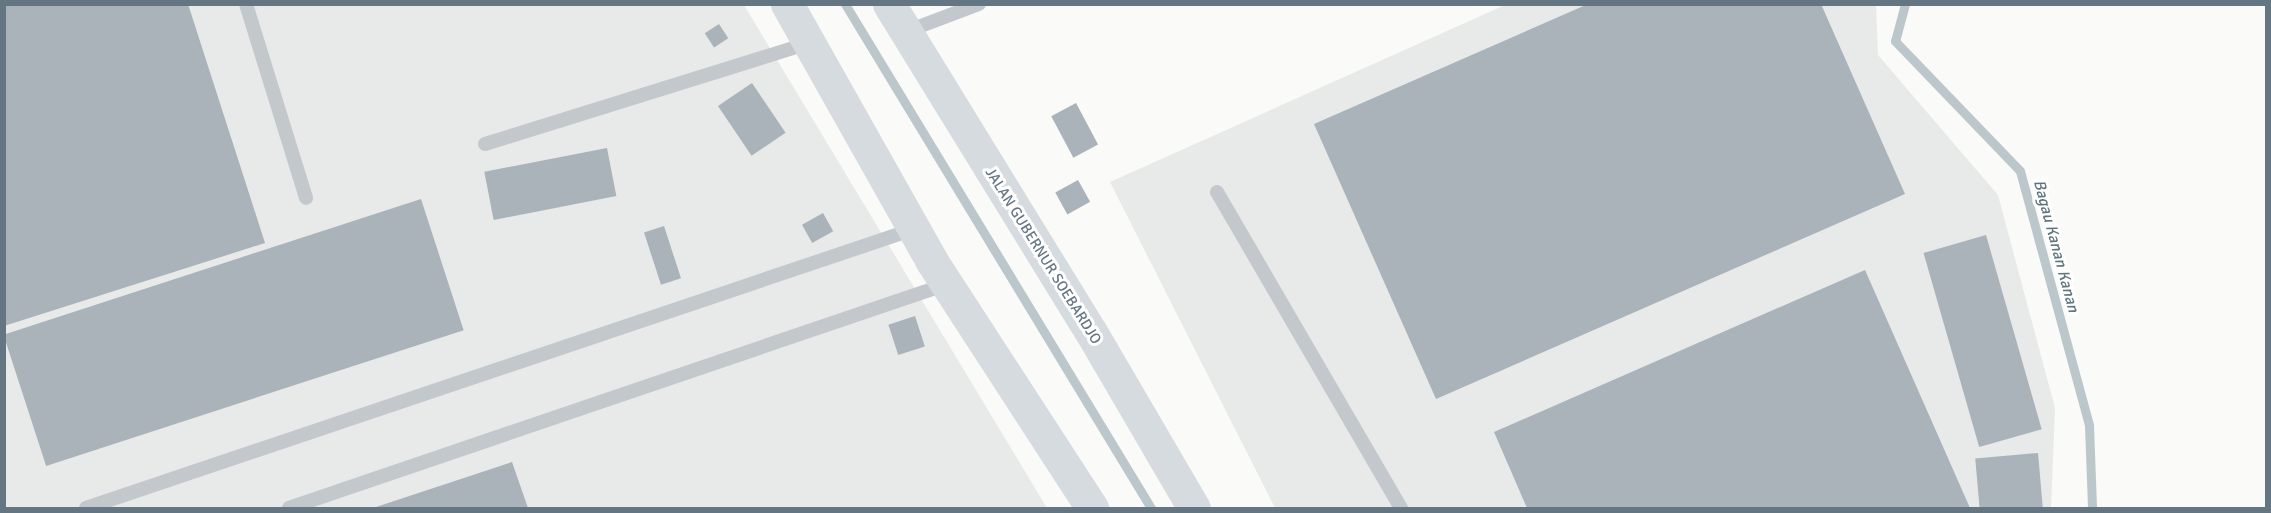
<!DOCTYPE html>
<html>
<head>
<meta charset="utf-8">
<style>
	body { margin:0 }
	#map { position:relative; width:2271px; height:513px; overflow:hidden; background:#fafaf8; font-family:Signika,sans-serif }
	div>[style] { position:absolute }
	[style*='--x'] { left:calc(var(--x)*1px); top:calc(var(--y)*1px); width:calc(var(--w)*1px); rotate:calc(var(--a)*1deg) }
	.built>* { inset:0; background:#e8e9e9 }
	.stream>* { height:9px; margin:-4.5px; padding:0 4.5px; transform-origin:4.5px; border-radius:4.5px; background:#bbc7cb }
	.building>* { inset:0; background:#aab3b9; transform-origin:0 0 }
	.service>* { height:14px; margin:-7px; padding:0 7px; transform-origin:7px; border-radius:7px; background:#c3c8cc }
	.trunk>* { height:33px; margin:-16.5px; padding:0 16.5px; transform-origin:16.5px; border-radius:16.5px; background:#d6dbdf }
	span { translate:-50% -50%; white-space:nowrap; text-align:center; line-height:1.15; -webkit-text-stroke:6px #fff; paint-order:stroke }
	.street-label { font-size:15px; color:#657683 }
	.water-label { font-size:16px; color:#60757c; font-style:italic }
	.frame { position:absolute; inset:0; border:6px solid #657683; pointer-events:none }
</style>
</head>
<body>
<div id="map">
	<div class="built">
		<i style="clip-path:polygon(4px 5px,744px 5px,1047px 508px,5px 508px)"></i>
		<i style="clip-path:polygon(1505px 5px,1876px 5px,1878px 55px,1998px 195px,2055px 408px,2051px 508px,1275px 508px,1110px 182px)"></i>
	</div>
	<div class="stream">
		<i style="--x:845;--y:4;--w:590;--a:58.74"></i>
		<i style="--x:1905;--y:4;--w:38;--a:105"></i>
		<i style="--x:1895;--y:41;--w:180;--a:46.1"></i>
		<i style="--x:2020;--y:171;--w:263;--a:74.8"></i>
		<i style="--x:2089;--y:425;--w:83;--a:87.9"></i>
	</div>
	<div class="building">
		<i style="clip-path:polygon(4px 4px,188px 4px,265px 243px,4px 326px)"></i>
		<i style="clip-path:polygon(1588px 4px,1821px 4px,1905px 194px,1436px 399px,1314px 124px)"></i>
		<i style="left:719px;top:24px;width:17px;height:17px;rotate:57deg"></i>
		<i style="left:752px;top:83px;width:60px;height:41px;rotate:56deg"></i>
		<i style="left:1076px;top:103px;width:47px;height:28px;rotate:62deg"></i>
		<i style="left:607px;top:148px;width:49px;height:125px;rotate:79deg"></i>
		<i style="left:1078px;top:180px;width:25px;height:26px;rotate:61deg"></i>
		<i style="left:421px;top:199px;width:138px;height:439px;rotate:72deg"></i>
		<i style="left:823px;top:213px;width:21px;height:24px;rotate:61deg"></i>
		<i style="left:664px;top:226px;width:55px;height:21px;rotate:72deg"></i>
		<i style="left:1986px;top:235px;width:202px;height:65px;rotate:74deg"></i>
		<i style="clip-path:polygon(1865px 270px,1970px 508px,1527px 508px,1494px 432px)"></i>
		<i style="left:915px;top:316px;width:32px;height:28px;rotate:72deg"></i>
		<i style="left:2038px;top:453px;width:55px;height:63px;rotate:85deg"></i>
		<i style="clip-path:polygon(512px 462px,528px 508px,373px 508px)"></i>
	</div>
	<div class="service">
		<i style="--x:246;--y:4;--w:203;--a:72.8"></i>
		<i style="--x:905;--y:32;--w:79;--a:-20.7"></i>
		<i style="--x:485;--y:144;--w:339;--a:-17.3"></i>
		<i style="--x:1217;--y:192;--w:366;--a:59.8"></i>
		<i style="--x:86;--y:508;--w:874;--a:-18.62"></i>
		<i style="--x:289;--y:508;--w:695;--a:-18.8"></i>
	</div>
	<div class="trunk">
		<i style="--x:787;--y:4;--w:294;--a:60.6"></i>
		<i style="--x:931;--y:260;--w:296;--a:57"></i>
		<i style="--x:889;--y:4;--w:385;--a:58.4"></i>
		<i style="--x:1091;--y:332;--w:204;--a:59.7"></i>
	</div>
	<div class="street-label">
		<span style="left:1043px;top:256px;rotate:58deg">JALAN GUBERNUR SOEBARDJO</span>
	</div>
	<div class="water-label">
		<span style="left:2056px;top:246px;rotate:75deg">Bagau Kanan Kanan</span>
	</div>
	<div class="frame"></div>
</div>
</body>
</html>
